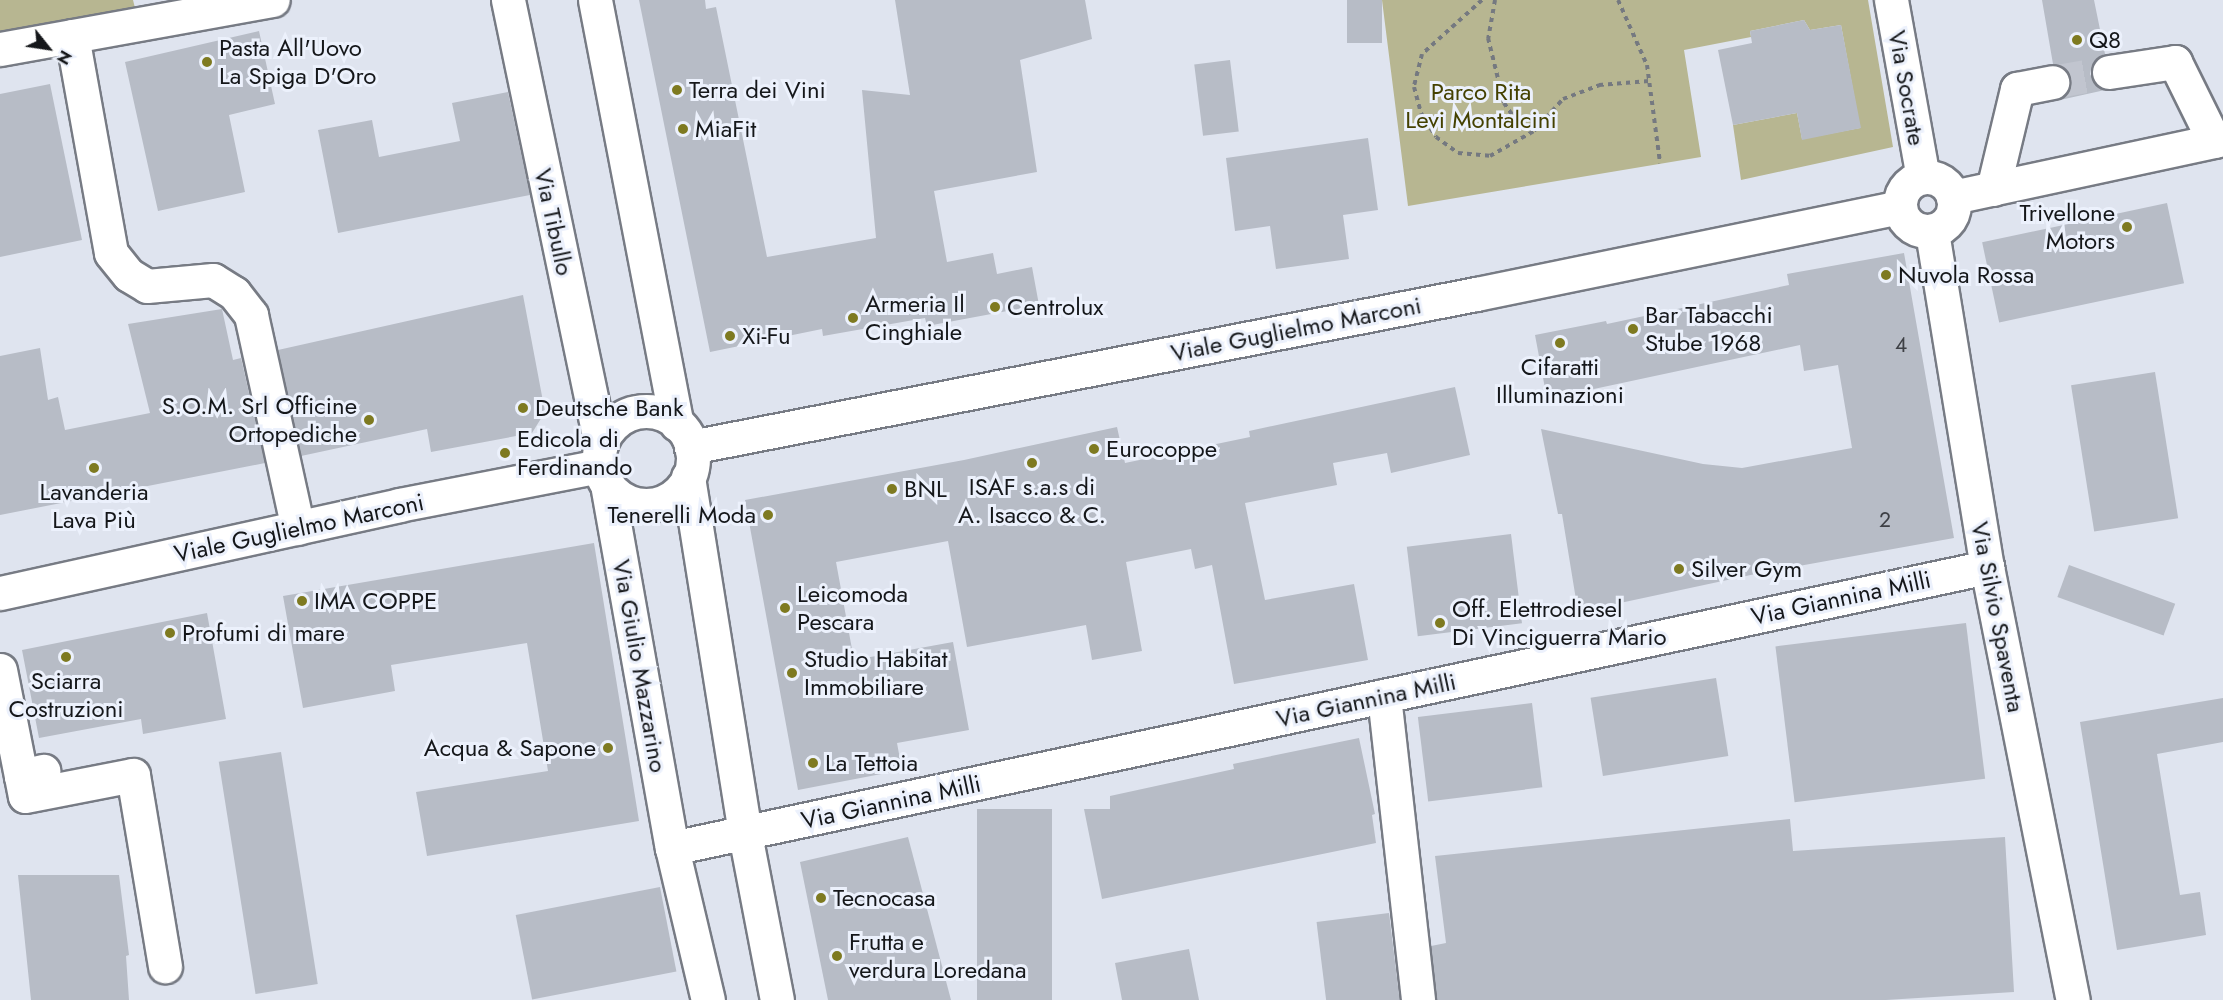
<!DOCTYPE html>
<html>
<head>
<meta charset="utf-8">
<style>
	body { margin:0 }
	#map { position:relative; width:2223px; height:1000px; overflow:hidden; background:#dfe4ef; font-family:Jost,sans-serif }
	div>[style] { position:absolute }
	[style*='--x'] { left:calc(var(--x)*1px); top:calc(var(--y)*1px); width:calc(var(--w)*1px); rotate:calc(var(--a)*1deg) }
	.green>* { inset:0; background:#b7b691 }
	.building>* { inset:0; background:#b7bcc6; transform-origin:0 0 }
	.minor-tunnel>* { height:33px; margin-top:-16.5px; transform-origin:0; background:repeating-linear-gradient(90deg,#c1c5cf 0 33px,transparent 0 49px) }
	.path>* { height:4px; margin-top:-2px; transform-origin:0; background:repeating-linear-gradient(90deg,#757980 0 4.5px,transparent 0 9px) }
	.roads { filter:drop-shadow(2px 0 #777b84) drop-shadow(-2px 0 #777b84) drop-shadow(0 2px #777b84) drop-shadow(0 -2px #777b84) }
	.minor>* { height:33px; margin:-16.5px; padding:0 16.5px; transform-origin:16.5px; border-radius:16.5px; background:#fff }
	.major>* { height:33px; margin:-16.5px; padding:0 16.5px; transform-origin:16.5px; border-radius:16.5px; background:#fff }
	.major>.ring { margin:-16.5px; padding:0; box-sizing:content-box; background:none; border:33px solid #fff; border-radius:50% }
	.dots>* { width:16px; height:16px; translate:-50% -50%; box-sizing:border-box; border:3px solid #ecf1fc; border-radius:50% }
	span { translate:-50% -50%; white-space:nowrap; text-align:center; line-height:1.15; -webkit-text-stroke:6px #ecf1fc; paint-order:stroke }
	.number-label { font-size:21px; color:#3e4045 }
	.number-label span { -webkit-text-stroke-width:0 }
	.poi-label { font-size:24px; color:#15171a }
	.left { translate:0 -50%; text-align:left }
	.right { translate:-100% -50%; text-align:right }
	.street-label { font-size:24px; color:#15171a }
	.park-label { font-size:24px; color:#444100 }
	.north { position:absolute; left:18px; top:18px; width:60px; height:60px; -webkit-text-stroke:4px #ecf1fc; paint-order:stroke; rotate:120deg; font-size:16px; font-weight:700; line-height:24px; text-align:center; color:#15171a }
	.north::after { content:''; display:block; margin:auto; width:21px; height:27px; background:#15171a; clip-path:polygon(50% 0,100% 100%,50% 72%,0 100%) }
</style>
</head>
<body>
<div id="map">
	<div class="green">
		<i style="clip-path:polygon(0 0,133px 0,135px 8px,0 33px)"></i>
		<i style="clip-path:polygon(1382px 0,1868px 0,1893px 147px,1741px 180px,1733px 125px,1797px 113px,1802px 139px,1860px 128px,1841px 25px,1810px 30px,1804px 20px,1750px 31px,1751px 37px,1684px 50px,1701px 157px,1408px 206px)"></i>
	</div>
	<div class="building">
		<i style="clip-path:polygon(639px 0,705px 0,706px 9px,716px 7px,767px 257px,876px 238px,862px 90px,910px 95px,895px 0,1085px 0,1092px 39px,1020px 60px,1037px 172px,934px 191px,947px 262px,993px 253px,997px 274px,1032px 267px,1039px 305px,927px 326px,925px 318px,823px 336px,822px 329px,710px 352px)"></i>
		<i style="left:1347px;top:0;width:35px;height:43px"></i>
		<i style="clip-path:polygon(2042px 0,2094px 0,2105px 54px,2098px 57px,2092px 65px,2090px 74px,2095px 84px,2105px 90px,2060px 100px,2070px 89px,2070px 79px,2066px 69px,2053px 64px)"></i>
		<i style="clip-path:polygon(1804px 20px,1810px 30px,1841px 25px,1861px 128px,1802px 140px,1797px 113px,1733px 125px,1718px 50px,1752px 43px,1750px 31px)"></i>
		<i style="clip-path:polygon(259px 31px,275px 104px,229px 115px,245px 192px,158px 211px,125px 62px)"></i>
		<i style="left:1230px;top:60px;width:72px;height:36px;rotate:83deg"></i>
		<i style="clip-path:polygon(50px 84px,82px 240px,0 257px,0 94px)"></i>
		<i style="clip-path:polygon(508px 92px,530px 195px,338px 233px,318px 130px,372px 120px,379px 157px,460px 141px,452px 103px)"></i>
		<i style="clip-path:polygon(1368px 138px,1378px 210px,1343px 215px,1349px 259px,1276px 269px,1270px 226px,1235px 231px,1226px 158px)"></i>
		<i style="left:2167px;top:203px;width:82px;height:189px;rotate:78deg"></i>
		<i style="clip-path:polygon(1904px 253px,1954px 538px,1760px 573px,1578px 612px,1562px 514px,1558px 514px,1541px 429px,1703px 464px,1742px 468px,1852px 448px,1838px 365px,1804px 371px,1800px 345px,1547px 399px,1535px 335px,1606px 321px,1607px 324px,1789px 285px,1787px 274px)"></i>
		<i style="clip-path:polygon(523px 295px,545px 412px,532px 433px,431px 452px,427px 429px,301px 456px,278px 350px)"></i>
		<i style="clip-path:polygon(222px 309px,233px 360px,241px 358px,265px 463px,0 515px,0 356px,40px 348px,48px 400px,58px 397px,65px 430px,150px 413px,128px 324px)"></i>
		<i style="left:2155px;top:372px;width:148px;height:85px;rotate:81deg"></i>
		<i style="clip-path:polygon(1455px 387px,1470px 455px,1391px 473px,1387px 453px,1333px 463px,1337px 485px,1245px 503px,1265px 600px,1354px 584px,1368px 660px,1234px 684px,1212px 565px,1195px 569px,1191px 549px,1126px 562px,1142px 651px,1092px 660px,1086px 625px,967px 647px,948px 541px,836px 562px,854px 660px,953px 642px,969px 730px,897px 743px,902px 770px,798px 790px,745px 500px,964px 460px,1117px 427px,1125px 463px,1250px 437px,1249px 431px)"></i>
		<i style="left:1511px;top:534px;width:90px;height:105px;rotate:83deg"></i>
		<i style="clip-path:polygon(594px 543px,639px 821px,427px 856px,416px 792px,548px 771px,527px 643px,391px 665px,395px 691px,303px 708px,283px 596px)"></i>
		<i style="left:2069px;top:565px;width:113px;height:34px;rotate:20deg"></i>
		<i style="clip-path:polygon(207px 613px,226px 719px,143px 734px,141px 719px,39px 738px,22px 650px)"></i>
		<i style="left:1966px;top:623px;width:157px;height:192px;rotate:83deg"></i>
		<i style="left:1716px;top:678px;width:79px;height:127px;rotate:81deg"></i>
		<i style="clip-path:polygon(2223px 698px,2223px 742px,2157px 754px,2180px 895px,2200px 892px,2206px 935px,2117px 950px,2080px 722px)"></i>
		<i style="left:1532px;top:703px;width:85px;height:115px;rotate:83deg"></i>
		<i style="clip-path:polygon(1359px 738px,1375px 814px,1372px 815px,1376px 843px,1102px 899px,1084px 809px,1110px 809px,1110px 796px,1234px 769px,1233px 764px)"></i>
		<i style="left:281px;top:752px;width:235px;height:63px;rotate:81deg"></i>
		<i style="left:1052px;top:809px;width:191px;height:75px;rotate:90deg"></i>
		<i style="clip-path:polygon(1790px 819px,1793px 851px,2005px 837px,2014px 992px,1886px 1000px,1436px 1000px,1431px 946px,1446px 943px,1435px 856px)"></i>
		<i style="clip-path:polygon(908px 837px,951px 1000px,828px 1000px,800px 862px)"></i>
		<i style="clip-path:polygon(18px 875px,119px 875px,129px 955px,126px 956px,129px 1000px,31px 1000px)"></i>
		<i style="left:660px;top:887px;width:86px;height:147px;rotate:79deg"></i>
		<i style="left:1389px;top:913px;width:88px;height:73px;rotate:83deg"></i>
		<i style="clip-path:polygon(1189px 949px,1199px 1000px,1122px 1000px,1115px 963px)"></i>
	</div>
	<div class="minor-tunnel">
		<i style="--x:2052;--y:82;--w:58;--a:-10"></i>
	</div>
	<div class="path">
		<i style="--x:1482;--y:0;--w:81;--a:138"></i>
		<i style="--x:1422;--y:54;--w:34;--a:104"></i>
		<i style="--x:1414;--y:87;--w:27;--a:75"></i>
		<i style="--x:1421;--y:113;--w:28;--a:58"></i>
		<i style="--x:1436;--y:137;--w:27;--a:36"></i>
		<i style="--x:1458;--y:153;--w:32;--a:5"></i>
		<i style="--x:1490;--y:156;--w:51;--a:-29.6"></i>
		<i style="--x:1534;--y:131;--w:43;--a:-47.8"></i>
		<i style="--x:1563;--y:99;--w:39;--a:-21"></i>
		<i style="--x:1599;--y:85;--w:50;--a:-4.6"></i>
		<i style="--x:1495;--y:0;--w:39;--a:100"></i>
		<i style="--x:1488;--y:38;--w:67;--a:76.2"></i>
		<i style="--x:1504;--y:103;--w:19;--a:55"></i>
		<i style="--x:1515;--y:119;--w:30;--a:0"></i>
		<i style="--x:1618;--y:0;--w:71;--a:66"></i>
		<i style="--x:1647;--y:65;--w:99;--a:82.4"></i>
	</div>
	<div class="roads">
		<div class="minor">
			<i style="--x:508;--y:0;--w:454;--a:78.2"></i>
			<i style="--x:595;--y:0;--w:432;--a:79.1"></i>
			<i style="--x:1891;--y:0;--w:180;--a:79.8"></i>
			<i style="--x:72;--y:36;--w:220;--a:79.8"></i>
			<i style="--x:111;--y:253;--w:28;--a:51"></i>
			<i style="--x:129;--y:275;--w:21;--a:31"></i>
			<i style="--x:147;--y:286;--w:66;--a:-5.2"></i>
			<i style="--x:213;--y:280;--w:25;--a:32"></i>
			<i style="--x:234;--y:293;--w:28;--a:52"></i>
			<i style="--x:251;--y:315;--w:218;--a:77.6"></i>
			<i style="--x:0;--y:49;--w:277;--a:-10.2"></i>
			<i style="--x:2109;--y:72;--w:67;--a:-8.6"></i>
			<i style="--x:2175;--y:62;--w:88;--a:63.7"></i>
			<i style="--x:1993;--y:189;--w:103;--a:-76.5"></i>
			<i style="--x:2017;--y:89;--w:36;--a:-11"></i>
			<i style="--x:1932;--y:232;--w:339;--a:80.7"></i>
			<i style="--x:1987;--y:567;--w:441;--a:78.8"></i>
			<i style="--x:688;--y:477;--w:362;--a:80.9"></i>
			<i style="--x:745;--y:834;--w:169;--a:79.1"></i>
			<i style="--x:607;--y:484;--w:370;--a:79.9"></i>
			<i style="--x:672;--y:848;--w:156;--a:76.7"></i>
			<i style="--x:0;--y:670;--w:108;--a:78.8"></i>
			<i style="--x:21;--y:776;--w:23;--a:-13"></i>
			<i style="--x:1384;--y:696;--w:306;--a:83.6"></i>
			<i style="--x:21;--y:776;--w:20;--a:79"></i>
			<i style="--x:25;--y:796;--w:110;--a:-11"></i>
			<i style="--x:133;--y:775;--w:194;--a:80.5"></i>
			<i style="--x:672;--y:848;--w:1345;--a:-12.06"></i>
		</div>
		<div class="major">
			<i class="ring" style="left:1900px;top:177px;width:21px;height:21px"></i>
			<i style="--x:1953;--y:197;--w:276;--a:-12.1"></i>
			<i class="ring" style="left:599px;top:411px;width:61px;height:61px"></i>
			<i style="--x:691;--y:447;--w:800;--a:-11.03"></i>
			<i style="--x:1476;--y:294;--w:432;--a:-11.6"></i>
			<i style="--x:0;--y:593;--w:409;--a:-12.4"></i>
			<i style="--x:399;--y:505;--w:205;--a:-11"></i>
		</div>
	</div>
	<div class="dots">
		<i style="left:2077px;top:40px;background:#7e7a21"></i>
		<i style="left:207px;top:62px;background:#7e7a21"></i>
		<i style="left:677px;top:90px;background:#7e7a21"></i>
		<i style="left:683px;top:129px;background:#7e7a21"></i>
		<i style="left:2127px;top:227px;background:#7e7a21"></i>
		<i style="left:1886px;top:275px;background:#7e7a21"></i>
		<i style="left:995px;top:307px;background:#7e7a21"></i>
		<i style="left:853px;top:318px;background:#7e7a21"></i>
		<i style="left:1633px;top:329px;background:#7e7a21"></i>
		<i style="left:730px;top:336px;background:#7e7a21"></i>
		<i style="left:1560px;top:343px;background:#7e7a21"></i>
		<i style="left:523px;top:408px;background:#7e7a21"></i>
		<i style="left:369px;top:420px;background:#7e7a21"></i>
		<i style="left:1094px;top:449px;background:#7e7a21"></i>
		<i style="left:505px;top:453px;background:#7e7a21"></i>
		<i style="left:1032px;top:463px;background:#7e7a21"></i>
		<i style="left:94px;top:468px;background:#7e7a21"></i>
		<i style="left:892px;top:489px;background:#7e7a21"></i>
		<i style="left:768px;top:515px;background:#7e7a21"></i>
		<i style="left:1679px;top:569px;background:#7e7a21"></i>
		<i style="left:302px;top:601px;background:#7e7a21"></i>
		<i style="left:785px;top:608px;background:#7e7a21"></i>
		<i style="left:1440px;top:623px;background:#7e7a21"></i>
		<i style="left:170px;top:633px;background:#7e7a21"></i>
		<i style="left:66px;top:657px;background:#7e7a21"></i>
		<i style="left:792px;top:673px;background:#7e7a21"></i>
		<i style="left:608px;top:748px;background:#7e7a21"></i>
		<i style="left:813px;top:763px;background:#7e7a21"></i>
		<i style="left:821px;top:898px;background:#7e7a21"></i>
		<i style="left:837px;top:956px;background:#7e7a21"></i>
	</div>
	<div class="number-label">
		<span style="left:1901px;top:345px">4</span>
		<span style="left:1885px;top:520px">2</span>
	</div>
	<div class="poi-label">
		<span class="left" style="left:2089px;top:40px">Q8</span>
		<span class="left" style="left:219px;top:62px">Pasta All'Uovo<br>La Spiga D'Oro</span>
		<span class="left" style="left:689px;top:90px">Terra dei Vini</span>
		<span class="left" style="left:695px;top:129px">MiaFit</span>
		<span class="right" style="left:2115px;top:227px">Trivellone<br>Motors</span>
		<span class="left" style="left:1898px;top:275px">Nuvola Rossa</span>
		<span class="left" style="left:865px;top:318px">Armeria Il<br>Cinghiale</span>
		<span class="left" style="left:1007px;top:307px">Centrolux</span>
		<span class="left" style="left:1645px;top:329px">Bar Tabacchi<br>Stube 1968</span>
		<span class="left" style="left:742px;top:336px">Xi-Fu</span>
		<span style="left:1560px;top:381px">Cifaratti<br>Illuminazioni</span>
		<span class="right" style="left:357px;top:420px">S.O.M. Srl Officine<br>Ortopediche</span>
		<span class="left" style="left:535px;top:408px">Deutsche Bank</span>
		<span class="left" style="left:517px;top:453px">Edicola di<br>Ferdinando</span>
		<span class="left" style="left:1106px;top:449px">Eurocoppe</span>
		<span style="left:1032px;top:501px">ISAF s.a.s di<br>A. Isacco &amp; C.</span>
		<span class="left" style="left:904px;top:489px">BNL</span>
		<span style="left:94px;top:506px">Lavanderia<br>Lava Più</span>
		<span class="right" style="left:756px;top:515px">Tenerelli Moda</span>
		<span class="left" style="left:1691px;top:569px">Silver Gym</span>
		<span class="left" style="left:797px;top:608px">Leicomoda<br>Pescara</span>
		<span class="left" style="left:314px;top:601px">IMA COPPE</span>
		<span class="left" style="left:1452px;top:623px">Off. Elettrodiesel<br>Di Vinciguerra Mario</span>
		<span class="left" style="left:182px;top:633px">Profumi di mare</span>
		<span class="left" style="left:804px;top:673px">Studio Habitat<br>Immobiliare</span>
		<span style="left:66px;top:695px">Sciarra<br>Costruzioni</span>
		<span class="right" style="left:596px;top:748px">Acqua &amp; Sapone</span>
		<span class="left" style="left:825px;top:763px">La Tettoia</span>
		<span class="left" style="left:833px;top:898px">Tecnocasa</span>
		<span class="left" style="left:849px;top:956px">Frutta e<br>verdura Loredana</span>
	</div>
	<div class="street-label">
		<span style="left:1907px;top:88px;rotate:80deg">Via Socrate</span>
		<span style="left:554px;top:222px;rotate:78deg">Via Tibullo</span>
		<span style="left:1296px;top:329px;rotate:-11deg">Viale Guglielmo Marconi</span>
		<span style="left:299px;top:528px;rotate:-12deg">Viale Guglielmo Marconi</span>
		<span style="left:1841px;top:598px;rotate:-12deg">Via Giannina Milli</span>
		<span style="left:1998px;top:617px;rotate:79deg">Via Silvio Spaventa</span>
		<span style="left:640px;top:666px;rotate:80deg">Via Giulio Mazzarino</span>
		<span style="left:1366px;top:700px;rotate:-12deg">Via Giannina Milli</span>
		<span style="left:891px;top:802px;rotate:-12deg">Via Giannina Milli</span>
	</div>
	<div class="park-label">
		<span style="left:1481px;top:106px">Parco Rita<br>Levi Montalcini</span>
	</div>
	<div class="north">N</div>
</div>
</body>
</html>
